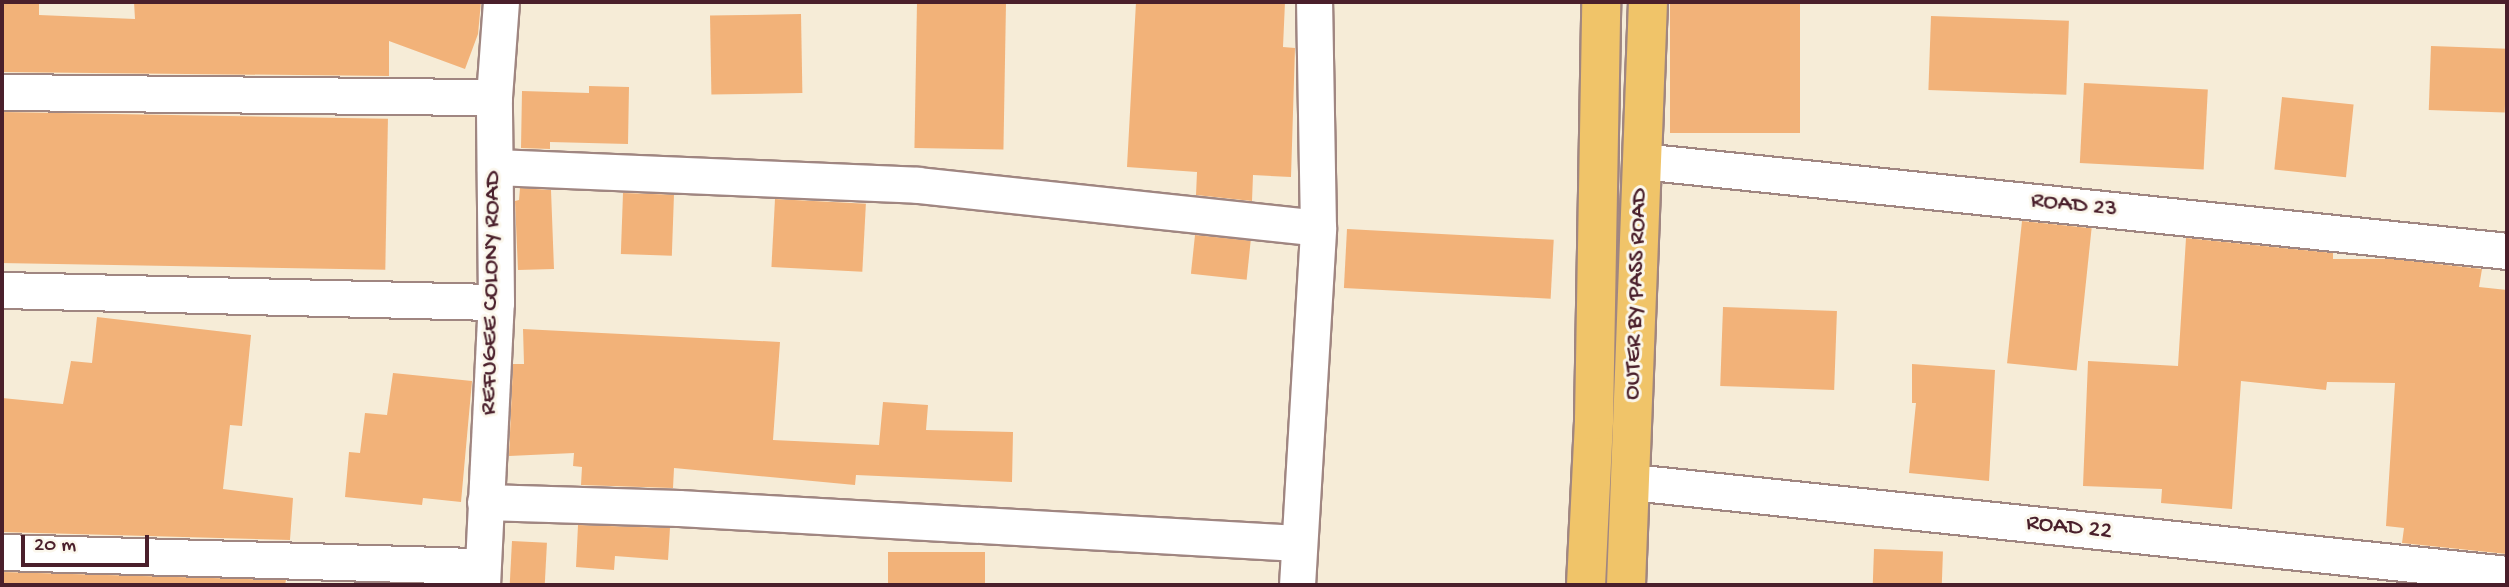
<!DOCTYPE html>
<html>
<head>
<meta charset="utf-8">
<style>
	body { margin:0 }
	#map { position:relative; width:2509px; height:587px; overflow:hidden; background:#f6ecd7; font-family:"Gochi Hand",sans-serif }
	div>[style] { position:absolute }
	[style*='--x'] { left:calc(var(--x)*1px); top:calc(var(--y)*1px); width:calc(var(--w)*1px); rotate:calc(var(--a)*1deg) }
	.building>* { inset:0; background:#f2b279; transform-origin:0 0 }
	.roads { filter:drop-shadow(2px 0 #a08681) drop-shadow(-2px 0 #a08681) drop-shadow(0 2px #a08681) drop-shadow(0 -2px #a08681) }
	.minor>* { height:35px; margin:-17.5px; padding:0 17.5px; transform-origin:17.5px; border-radius:17.5px; background:#fff }
	.primary>* { height:38px; margin:-19px; padding:0 19px; transform-origin:19px; border-radius:19px; background:#f0c469 }
	span { translate:-50% -50%; white-space:nowrap; text-align:center; line-height:1.15; -webkit-text-stroke:6px #fbf7ec; paint-order:stroke }
	.street-label { font-size:24px; color:#4a1f2b }
	.frame { position:absolute; inset:0; border:4px solid #4a1f2b; pointer-events:none }
	.scale { position:absolute; left:21px; top:535px; width:128px; height:32px; box-sizing:border-box; border:4px solid #4a1f2b; border-top:0; padding-left:9px; font-size:21px; line-height:24px; white-space:nowrap; color:#4a1f2b; -webkit-text-stroke:5px #fbf7ec; paint-order:stroke }
</style>
</head>
<body>
<div id="map">
	<div class="building">
		<i style="clip-path:polygon(2px 2px,39px 2px,39px 15px,135px 19px,134px 2px,481px 2px,478px 34px,465px 69px,389px 41px,389px 76px,2px 72px)"></i>
		<i style="left:917px;top:2px;width:89px;height:146px;rotate:1deg"></i>
		<i style="clip-path:polygon(1136px 2px,1285px 2px,1283px 47px,1295px 48px,1291px 177px,1253px 175px,1252px 201px,1196px 195px,1197px 172px,1127px 167px)"></i>
		<i style="left:1670px;top:2px;width:130px;height:131px"></i>
		<i style="left:801px;top:14px;width:79px;height:91px;rotate:89deg"></i>
		<i style="left:1931px;top:16px;width:138px;height:74px;rotate:2deg"></i>
		<i style="left:2431px;top:46px;width:76px;height:64px;rotate:2deg"></i>
		<i style="left:2084px;top:83px;width:124px;height:80px;rotate:3deg"></i>
		<i style="clip-path:polygon(589px 86px,629px 87px,628px 144px,550px 142px,550px 149px,521px 148px,522px 91px,589px 93px)"></i>
		<i style="left:2282px;top:97px;width:72px;height:73px;rotate:6deg"></i>
		<i style="left:2px;top:112px;width:386px;height:151px;rotate:1deg"></i>
		<i style="clip-path:polygon(520px 188px,551px 190px,554px 269px,518px 270px,515px 201px,519px 200px)"></i>
		<i style="left:623px;top:193px;width:51px;height:61px;rotate:2deg"></i>
		<i style="left:775px;top:199px;width:91px;height:68px;rotate:3deg"></i>
		<i style="left:2022px;top:221px;width:70px;height:143px;rotate:6deg"></i>
		<i style="left:1347px;top:229px;width:207px;height:59px;rotate:3deg"></i>
		<i style="left:1195px;top:235px;width:56px;height:39px;rotate:6deg"></i>
		<i style="clip-path:polygon(2186px 238px,2333px 253px,2333px 259px,2393px 259px,2482px 269px,2479px 287px,2507px 290px,2507px 554px,2402px 543px,2404px 528px,2386px 526px,2395px 383px,2327px 382px,2326px 390px,2241px 381px,2232px 509px,2161px 503px,2162px 489px,2083px 486px,2088px 361px,2178px 366px)"></i>
		<i style="left:1723px;top:307px;width:114px;height:79px;rotate:2deg"></i>
		<i style="clip-path:polygon(97px 317px,251px 335px,242px 426px,230px 425px,223px 489px,293px 498px,290px 540px,2px 532px,2px 398px,63px 404px,71px 361px,92px 363px)"></i>
		<i style="clip-path:polygon(523px 329px,780px 342px,773px 440px,879px 445px,883px 402px,928px 405px,926px 430px,1013px 432px,1012px 482px,856px 475px,855px 485px,674px 468px,673px 488px,581px 485px,582px 467px,573px 466px,574px 453px,509px 456px,513px 364px,524px 364px)"></i>
		<i style="clip-path:polygon(1912px 364px,1995px 370px,1989px 481px,1909px 473px,1916px 403px,1912px 403px)"></i>
		<i style="clip-path:polygon(393px 373px,472px 381px,461px 502px,423px 498px,422px 505px,345px 497px,349px 452px,360px 453px,365px 413px,387px 415px)"></i>
		<i style="clip-path:polygon(578px 525px,670px 528px,668px 560px,615px 556px,614px 570px,576px 567px)"></i>
		<i style="left:512px;top:541px;width:35px;height:44px;rotate:3deg"></i>
		<i style="left:1874px;top:549px;width:69px;height:36px;rotate:2deg"></i>
		<i style="left:985px;top:552px;width:33px;height:97px;rotate:90deg"></i>
		<i style="clip-path:polygon(2px 572px,286px 580px,285px 585px,2px 585px)"></i>
	</div>
	<div class="roads">
		<div class="minor">
			<i style="--x:2;--y:92;--w:492;--a:0.6"></i>
			<i style="--x:1641;--y:161;--w:871;--a:5.93"></i>
			<i style="--x:495;--y:167;--w:423;--a:2.4"></i>
			<i style="--x:918;--y:185;--w:402;--a:6.1"></i>
			<i style="--x:2;--y:290;--w:494;--a:1.4"></i>
			<i style="--x:1632;--y:482;--w:880;--a:6"></i>
			<i style="--x:485;--y:502;--w:194;--a:1.8"></i>
			<i style="--x:679;--y:508;--w:620;--a:3.24"></i>
			<i style="--x:2;--y:552;--w:480;--a:1.7"></i>
			<i style="--x:482;--y:585;--w:283;--a:-87.2"></i>
			<i style="--x:496;--y:302;--w:205;--a:-90.6"></i>
			<i style="--x:494;--y:97;--w:95;--a:-85.8"></i>
			<i style="--x:1297;--y:585;--w:358;--a:-86.6"></i>
			<i style="--x:1318;--y:228;--w:226;--a:-91"></i>
		</div>
		<div class="primary">
			<i style="--x:1586;--y:585;--w:165;--a:-87.2"></i>
			<i style="--x:1594;--y:420;--w:418;--a:-89"></i>
			<i style="--x:1626;--y:585;--w:583;--a:-87.84"></i>
		</div>
	</div>
	<div class="street-label">
		<span style="left:2074px;top:206px;rotate:6deg">ROAD 23</span>
		<span style="left:492px;top:293px;rotate:-89deg">REFUGEE COLONY ROAD</span>
		<span style="left:1637px;top:294px;rotate:-88deg">OUTER BY PASS ROAD</span>
		<span style="left:2069px;top:528px;rotate:6deg">ROAD 22</span>
	</div>
	<div class="frame"></div>
	<div class="scale">20 m</div>
</div>
</body>
</html>
